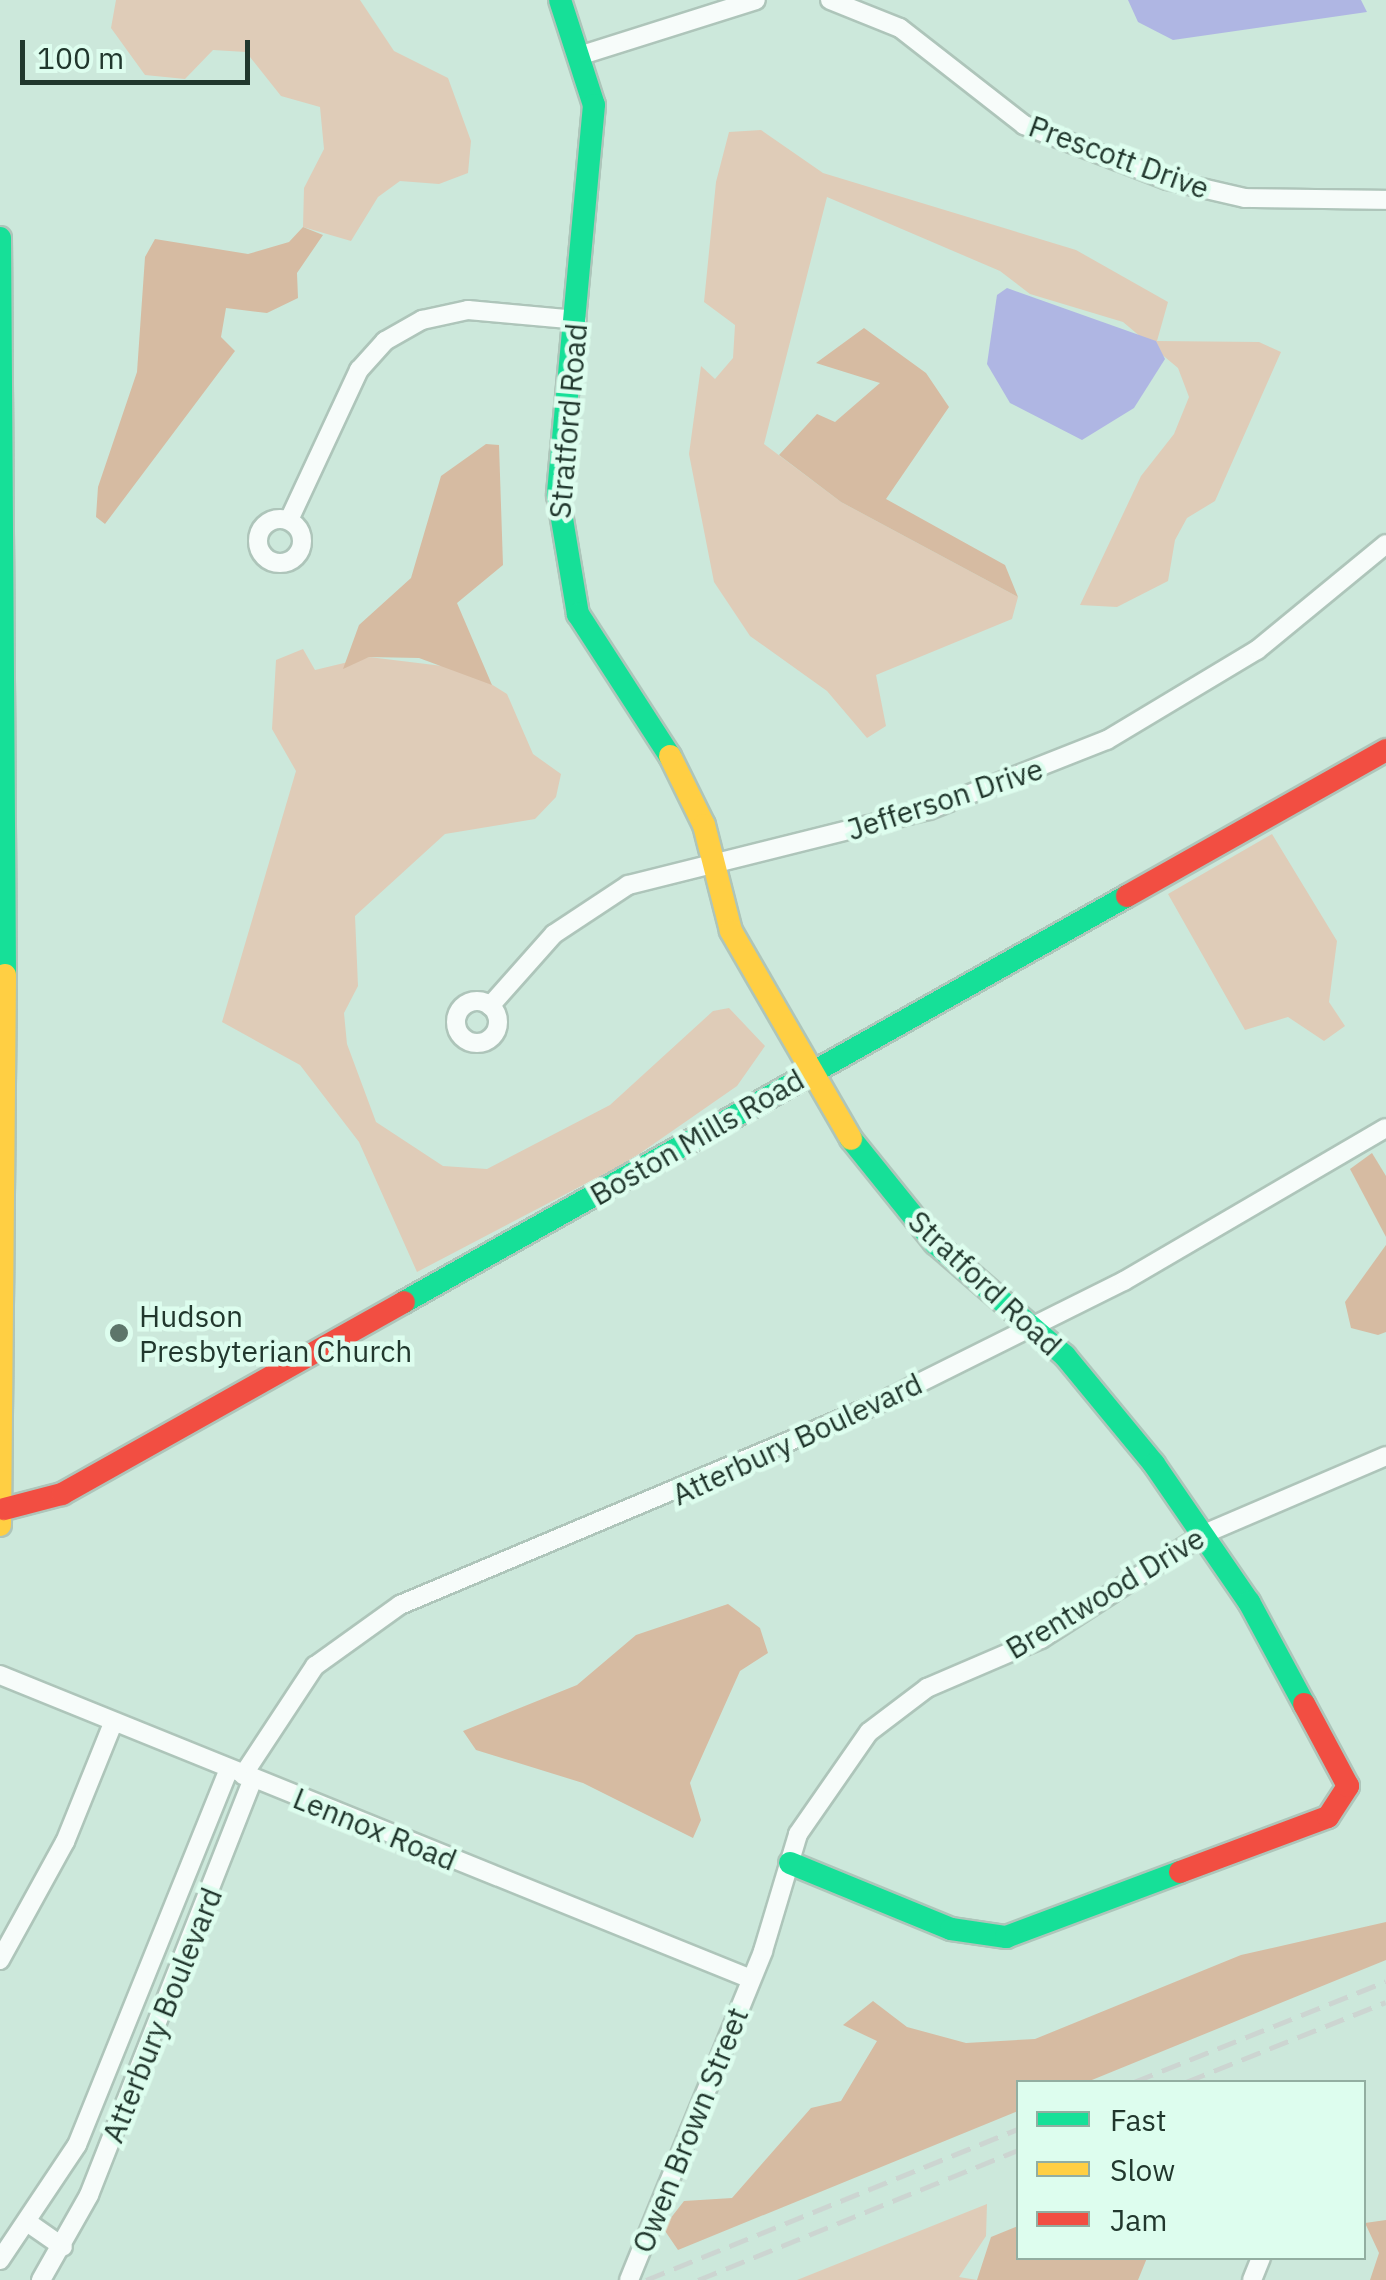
<!DOCTYPE html>
<html>
<head>
<meta charset="utf-8">
<style>
	body { margin:0 }
	#map { position:relative; width:1386px; height:2280px; overflow:hidden; background:#cce8db; font-family:"IBM Plex Sans",sans-serif }
	div>[style] { position:absolute }
	[style*='--x'] { left:calc(var(--x)*1px); top:calc(var(--y)*1px); width:calc(var(--w)*1px); rotate:calc(var(--a)*1deg) }
	.green>* { inset:0; background:#dfccb8 }
	.forest>* { inset:0; background:#d6bba2 }
	.water>* { inset:0; background:#afb6e3 }
	.roads { filter:drop-shadow(2px 0 #aec5ba) drop-shadow(-2px 0 #aec5ba) drop-shadow(0 2px #aec5ba) drop-shadow(0 -2px #aec5ba) }
	.street>* { height:18px; margin:-9px; padding:0 9px; transform-origin:9px; border-radius:9px; background:#f7fcfa }
	.street>.ring { margin:-9px; padding:0; box-sizing:content-box; background:none; border:18px solid #f7fcfa; border-radius:50% }
	.fast>* { height:22px; margin:-11px; padding:0 11px; transform-origin:11px; border-radius:11px; background:#16e098 }
	.slow>* { height:22px; margin:-11px; padding:0 11px; transform-origin:11px; border-radius:11px; background:#ffcf43 }
	.jam>* { height:22px; margin:-11px; padding:0 11px; transform-origin:11px; border-radius:11px; background:#f24e42 }
	.rail>* { height:5px; margin-top:-2.5px; transform-origin:0; background:repeating-linear-gradient(90deg,#ccd5d1 0 20px,transparent 0 30px) }
	.dots>* { width:28px; height:28px; translate:-50% -50%; box-sizing:border-box; border:5px solid #ddfdee; border-radius:50% }
	span { translate:-50% -50%; white-space:nowrap; text-align:center; line-height:1.15; -webkit-text-stroke:9px #ddfdee; paint-order:stroke }
	.street-label { font-size:30px; color:#21372d }
	.poi-label { font-size:30px; color:#21372d }
	.left { translate:0 -50%; text-align:left }
	.legend { position:absolute; left:1016px; top:2080px; width:350px; height:180px; box-sizing:border-box; background:#ddfdee; border:2px solid #92aea1; margin:0; padding:12px 18px; list-style:none; font-size:30px; color:#21372d }
	.legend li { display:flex; align-items:center; gap:20px; height:50px }
	.legend b { width:50px; border:2px solid #92aea1 }
	.scale { position:absolute; left:20px; top:40px; width:230px; height:45px; box-sizing:border-box; border:5px solid #21372d; border-top:0; padding-left:12px; font-size:30px; line-height:35px; white-space:nowrap; color:#21372d; -webkit-text-stroke:8px #ddfdee; paint-order:stroke }
</style>
</head>
<body>
<div id="map">
	<div class="green">
		<i style="clip-path:polygon(116px 0,360px 0,394px 51px,448px 78px,471px 141px,468px 173px,439px 184px,400px 181px,378px 197px,351px 241px,303px 227px,304px 188px,324px 149px,320px 107px,281px 96px,246px 52px,213px 50px,185px 79px,145px 75px,111px 28px)"></i>
		<i style="clip-path:polygon(761px 130px,823px 173px,1076px 250px,1168px 302px,1157px 341px,1259px 342px,1281px 352px,1215px 501px,1187px 518px,1175px 540px,1168px 581px,1117px 607px,1080px 605px,1141px 476px,1174px 434px,1189px 397px,1178px 368px,1123px 322px,1030px 294px,1000px 271px,827px 197px,764px 444px,841px 502px,1018px 597px,1012px 619px,876px 675px,886px 726px,867px 738px,827px 691px,750px 636px,714px 582px,689px 454px,701px 366px,715px 379px,733px 358px,735px 325px,704px 302px,716px 182px,729px 132px)"></i>
		<i style="clip-path:polygon(303px 649px,315px 670px,369px 657px,467px 669px,507px 694px,533px 754px,561px 774px,556px 797px,535px 819px,445px 834px,355px 916px,358px 986px,344px 1013px,347px 1044px,376px 1122px,443px 1166px,487px 1169px,610px 1105px,713px 1011px,729px 1008px,765px 1046px,737px 1086px,629px 1161px,417px 1272px,359px 1142px,300px 1065px,222px 1022px,296px 771px,272px 729px,276px 660px)"></i>
		<i style="clip-path:polygon(1272px 834px,1337px 941px,1329px 1002px,1345px 1026px,1324px 1041px,1288px 1017px,1245px 1030px,1168px 894px)"></i>
		<i style="clip-path:polygon(987px 2204px,986px 2236px,959px 2277px,977px 2280px,797px 2280px)"></i>
	</div>
	<div class="forest">
		<i style="clip-path:polygon(303px 227px,323px 235px,297px 273px,298px 298px,267px 313px,226px 308px,221px 337px,235px 351px,105px 524px,96px 517px,98px 487px,137px 372px,145px 257px,155px 239px,248px 254px,289px 242px)"></i>
		<i style="clip-path:polygon(864px 328px,926px 373px,949px 407px,886px 499px,1005px 565px,1018px 597px,841px 502px,779px 455px,817px 414px,835px 422px,880px 383px,816px 363px)"></i>
		<i style="clip-path:polygon(486px 444px,499px 445px,503px 565px,457px 603px,492px 685px,419px 658px,369px 657px,343px 669px,359px 625px,411px 578px,441px 476px)"></i>
		<i style="clip-path:polygon(1372px 1153px,1386px 1176px,1386px 1237px,1350px 1169px)"></i>
		<i style="clip-path:polygon(1386px 1245px,1386px 1332px,1378px 1335px,1351px 1328px,1345px 1302px)"></i>
		<i style="clip-path:polygon(728px 1604px,760px 1628px,768px 1653px,740px 1671px,690px 1783px,701px 1820px,693px 1838px,583px 1783px,476px 1750px,463px 1731px,577px 1685px,636px 1635px)"></i>
		<i style="clip-path:polygon(1386px 1922px,1386px 1960px,1087px 2082px,1018px 2082px,1018px 2111px,678px 2250px,663px 2228px,684px 2201px,732px 2198px,811px 2108px,841px 2101px,877px 2041px,843px 2025px,873px 2001px,907px 2027px,966px 2043px,1035px 2039px,1241px 1955px)"></i>
		<i style="clip-path:polygon(1386px 2220px,1386px 2280px,1370px 2280px,1379px 2253px,1365px 2223px)"></i>
		<i style="clip-path:polygon(1018px 2226px,1018px 2258px,1147px 2258px,1138px 2280px,977px 2280px,991px 2237px)"></i>
	</div>
	<div class="water">
		<i style="clip-path:polygon(1128px 0,1361px 0,1367px 12px,1173px 40px,1138px 22px)"></i>
		<i style="clip-path:polygon(1007px 288px,1156px 341px,1165px 359px,1134px 408px,1082px 440px,1010px 403px,987px 364px,997px 295px)"></i>
	</div>
	<div class="roads">
		<div class="street">
			<i style="--x:830;--y:0;--w:75;--a:21.8"></i>
			<i style="--x:900;--y:28;--w:157;--a:38"></i>
			<i style="--x:1024;--y:125;--w:153;--a:21"></i>
			<i style="--x:1167;--y:180;--w:80;--a:13"></i>
			<i style="--x:1245;--y:198;--w:141;--a:0.8"></i>
			<i style="--x:585;--y:54;--w:179;--a:-17.5"></i>
			<i class="ring" style="left:258px;top:519px;width:26px;height:26px"></i>
			<i style="--x:289;--y:520;--w:166;--a:-65"></i>
			<i style="--x:359;--y:370;--w:39;--a:-48"></i>
			<i style="--x:385;--y:341;--w:43;--a:-29.6"></i>
			<i style="--x:422;--y:320;--w:47;--a:-12.3"></i>
			<i style="--x:468;--y:310;--w:109;--a:5.2"></i>
			<i class="ring" style="left:456px;top:1001px;width:24px;height:24px"></i>
			<i style="--x:490;--y:1006;--w:96;--a:-48.4"></i>
			<i style="--x:554;--y:934;--w:89;--a:-33.5"></i>
			<i style="--x:628;--y:885;--w:310;--a:-14"></i>
			<i style="--x:929;--y:810;--w:191;--a:-21.5"></i>
			<i style="--x:1107;--y:740;--w:175;--a:-31"></i>
			<i style="--x:1257;--y:650;--w:167;--a:-39.4"></i>
			<i style="--x:0;--y:1675;--w:810;--a:22.04"></i>
			<i style="--x:243;--y:1775;--w:131;--a:-56.6"></i>
			<i style="--x:315;--y:1666;--w:105;--a:-35.7"></i>
			<i style="--x:400;--y:1605;--w:515;--a:-22.83"></i>
			<i style="--x:875;--y:1405;--w:278;--a:-26.5"></i>
			<i style="--x:1124;--y:1281;--w:303;--a:-30.3"></i>
			<i style="--x:0;--y:1960;--w:135;--a:-61.2"></i>
			<i style="--x:65;--y:1842;--w:128;--a:-68"></i>
			<i style="--x:30;--y:2224;--w:40;--a:34.9"></i>
			<i style="--x:0;--y:2260;--w:138;--a:-56.2"></i>
			<i style="--x:77;--y:2145;--w:406;--a:-68"></i>
			<i style="--x:41;--y:2280;--w:98;--a:-60.5"></i>
			<i style="--x:89;--y:2195;--w:447;--a:-68.5"></i>
			<i style="--x:629;--y:2280;--w:355;--a:-67.8"></i>
			<i style="--x:763;--y:1951;--w:122;--a:-73.3"></i>
			<i style="--x:798;--y:1834;--w:124;--a:-55.2"></i>
			<i style="--x:869;--y:1732;--w:73;--a:-37.2"></i>
			<i style="--x:927;--y:1688;--w:124;--a:-23.3"></i>
			<i style="--x:1041;--y:1639;--w:194;--a:-32.8"></i>
			<i style="--x:1204;--y:1534;--w:198;--a:-23.2"></i>
			<i style="--x:1252;--y:2280;--w:24;--a:-68"></i>
		</div>
		<div class="fast">
			<i style="--x:560;--y:0;--w:110;--a:72.1"></i>
			<i style="--x:594;--y:105;--w:392;--a:95.3"></i>
			<i style="--x:558;--y:495;--w:121;--a:80.5"></i>
			<i style="--x:578;--y:614;--w:169;--a:57.1"></i>
			<i style="--x:0;--y:238;--w:737;--a:89.61"></i>
			<i style="--x:851;--y:1139;--w:134;--a:51.1"></i>
			<i style="--x:935;--y:1243;--w:172;--a:41"></i>
			<i style="--x:1065;--y:1356;--w:140;--a:50.5"></i>
			<i style="--x:1154;--y:1464;--w:168;--a:55.5"></i>
			<i style="--x:1249;--y:1602;--w:116;--a:61.7"></i>
			<i style="--x:404;--y:1302;--w:829;--a:-29.32"></i>
			<i style="--x:790;--y:1863;--w:174;--a:22.3"></i>
			<i style="--x:951;--y:1929;--w:56;--a:8.3"></i>
			<i style="--x:1006;--y:1937;--w:186;--a:-20.5"></i>
		</div>
		<div class="slow">
			<i style="--x:670;--y:756;--w:77;--a:63.8"></i>
			<i style="--x:704;--y:825;--w:109;--a:75.7"></i>
			<i style="--x:731;--y:931;--w:240;--a:60"></i>
			<i style="--x:0;--y:1525;--w:550;--a:-89.48"></i>
		</div>
		<div class="jam">
			<i style="--x:1127;--y:896;--w:297;--a:-29.4"></i>
			<i style="--x:4;--y:1509;--w:60;--a:-14.5"></i>
			<i style="--x:62;--y:1494;--w:392;--a:-29.3"></i>
			<i style="--x:1180;--y:1872;--w:158;--a:-20.4"></i>
			<i style="--x:1328;--y:1817;--w:37;--a:-57"></i>
			<i style="--x:1348;--y:1786;--w:93;--a:-118.2"></i>
		</div>
	</div>
	<div class="rail">
		<i style="--x:1134;--y:2082;--w:271;--a:-21.8"></i>
		<i style="--x:1186;--y:2082;--w:215;--a:-21.8"></i>
		<i style="--x:646;--y:2280;--w:401;--a:-22.1"></i>
		<i style="--x:698;--y:2280;--w:345;--a:-22.1"></i>
	</div>
	<div class="dots">
		<i style="left:119px;top:1333px;background:#5d756a"></i>
	</div>
	<div class="street-label">
		<span style="left:1119px;top:157px;rotate:20deg">Prescott Drive</span>
		<span style="left:568px;top:421px;rotate:-85deg">Stratford Road</span>
		<span style="left:945px;top:799px;rotate:-18deg">Jefferson Drive</span>
		<span style="left:697px;top:1137px;rotate:-30deg">Boston Mills Road</span>
		<span style="left:985px;top:1283px;rotate:43deg">Stratford Road</span>
		<span style="left:797px;top:1439px;rotate:-25deg">Atterbury Boulevard</span>
		<span style="left:1105px;top:1593px;rotate:-31deg">Brentwood Drive</span>
		<span style="left:375px;top:1829px;rotate:22deg">Lennox Road</span>
		<span style="left:162px;top:2015px;rotate:-68deg">Atterbury Boulevard</span>
		<span style="left:690px;top:2130px;rotate:-68deg">Owen Brown Street</span>
	</div>
	<div class="poi-label">
		<span class="left" style="left:139px;top:1333px">Hudson<br>Presbyterian Church</span>
	</div>
	<ul class="legend">
	<li><b style="height:12px;background:#16e098"></b>Fast</li>
	<li><b style="height:12px;background:#ffcf43"></b>Slow</li>
	<li><b style="height:12px;background:#f24e42"></b>Jam</li>
	</ul>
	<div class="scale">100 m</div>
</div>
</body>
</html>
